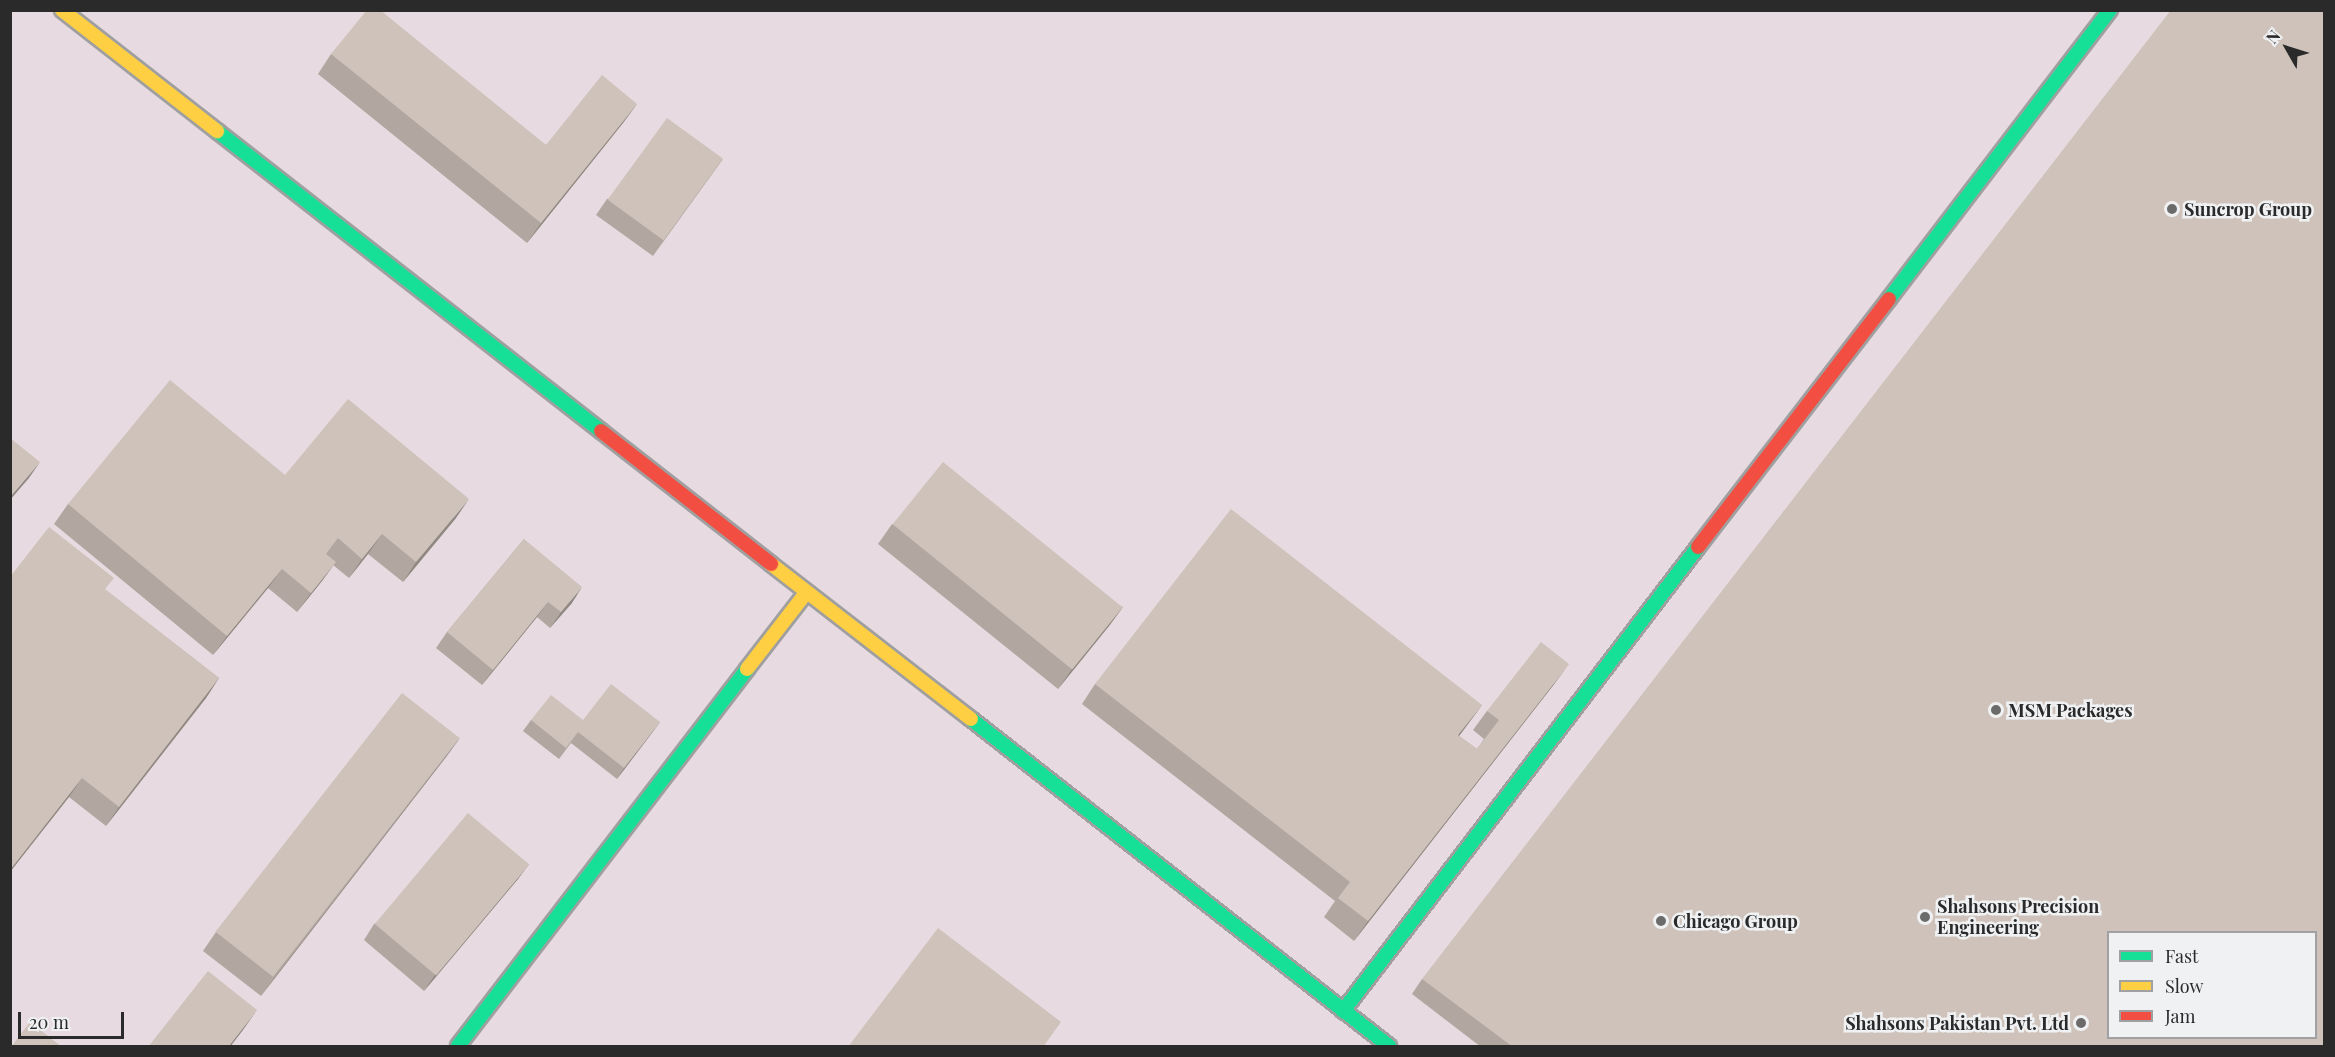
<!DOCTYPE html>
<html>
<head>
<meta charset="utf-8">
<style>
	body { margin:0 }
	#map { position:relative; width:2335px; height:1057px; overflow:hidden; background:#e3e4e5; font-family:"Playfair Display",serif }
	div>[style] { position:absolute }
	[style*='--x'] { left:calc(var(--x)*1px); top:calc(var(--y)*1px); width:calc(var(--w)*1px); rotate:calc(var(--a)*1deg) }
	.industrial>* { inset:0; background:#e7dae0 }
	.roads { filter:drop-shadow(2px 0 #9f9fa0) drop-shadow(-2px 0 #9f9fa0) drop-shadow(0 2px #9f9fa0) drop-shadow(0 -2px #9f9fa0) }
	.fast>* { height:14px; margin:-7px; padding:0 7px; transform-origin:7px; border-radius:7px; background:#16e098 }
	.slow>* { height:14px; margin:-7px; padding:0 7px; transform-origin:7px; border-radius:7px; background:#ffcf43 }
	.jam>* { height:14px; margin:-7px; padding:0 7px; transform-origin:7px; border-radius:7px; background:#f24e42 }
	.wall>* { inset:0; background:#b1a7a0 }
	.shaded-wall>* { inset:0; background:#908882 }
	.building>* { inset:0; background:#cec2ba; transform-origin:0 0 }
	.dots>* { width:16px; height:16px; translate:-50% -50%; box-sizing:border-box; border:3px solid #f0f1f3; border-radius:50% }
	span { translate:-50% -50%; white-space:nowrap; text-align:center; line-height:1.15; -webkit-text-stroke:5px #f0f1f3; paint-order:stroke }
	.poi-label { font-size:18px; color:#2a2a2b; font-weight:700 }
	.left { translate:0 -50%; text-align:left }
	.right { translate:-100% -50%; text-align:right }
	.frame { position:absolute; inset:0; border:12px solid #2a2a2b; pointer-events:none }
	.legend { position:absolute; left:2107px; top:931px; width:210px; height:108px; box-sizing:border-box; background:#f0f1f3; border:2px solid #a1a1a3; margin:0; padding:8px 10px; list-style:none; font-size:18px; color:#2a2a2b }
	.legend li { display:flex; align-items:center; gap:12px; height:30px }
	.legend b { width:30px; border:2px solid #a1a1a3 }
	.north { position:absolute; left:2257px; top:18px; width:60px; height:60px; -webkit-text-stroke:4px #f0f1f3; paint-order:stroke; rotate:309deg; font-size:16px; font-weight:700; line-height:24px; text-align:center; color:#2a2a2b }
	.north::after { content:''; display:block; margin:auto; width:21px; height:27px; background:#2a2a2b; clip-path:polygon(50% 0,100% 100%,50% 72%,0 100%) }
	.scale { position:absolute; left:18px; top:1012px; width:106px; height:27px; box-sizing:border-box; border:3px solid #2a2a2b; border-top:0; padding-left:8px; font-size:18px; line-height:21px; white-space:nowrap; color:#2a2a2b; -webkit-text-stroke:4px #f0f1f3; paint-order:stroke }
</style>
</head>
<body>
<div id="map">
	<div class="industrial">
		<i style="clip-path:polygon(evenodd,10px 11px,2324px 11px,2324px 1046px,11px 1046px,10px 11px,2108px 932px,2316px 932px,2316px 1038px,2108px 1038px,2108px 932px)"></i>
	</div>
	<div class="roads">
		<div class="fast">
			<i style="--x:217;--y:131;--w:487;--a:38"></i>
			<i style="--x:1889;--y:299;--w:364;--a:-52.6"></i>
			<i style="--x:971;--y:719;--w:531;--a:38.04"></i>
			<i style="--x:1343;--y:1011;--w:584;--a:-52.58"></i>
			<i style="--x:458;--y:1046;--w:475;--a:-52.5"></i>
		</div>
		<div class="slow">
			<i style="--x:62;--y:10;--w:197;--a:38"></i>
			<i style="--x:771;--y:564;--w:253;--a:37.8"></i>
			<i style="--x:747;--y:669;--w:96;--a:-52.2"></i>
		</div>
		<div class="jam">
			<i style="--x:601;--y:431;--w:216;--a:38"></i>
			<i style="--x:1698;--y:547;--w:313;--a:-52.4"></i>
		</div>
	</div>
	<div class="wall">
		<i style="clip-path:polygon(331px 54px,546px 145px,637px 104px,623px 123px,527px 243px,318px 74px)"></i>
		<i style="clip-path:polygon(723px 159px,653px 256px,596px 215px,607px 199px)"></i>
		<i style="clip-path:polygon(285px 475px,456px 518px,403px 582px,368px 554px,349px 578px,333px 565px,322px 581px,297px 612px,268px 588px,213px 655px,54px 524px,68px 504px)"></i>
		<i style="clip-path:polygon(892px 524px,1123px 607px,1109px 626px,1058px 689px,878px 544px)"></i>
		<i style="clip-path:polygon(524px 539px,572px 603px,550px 628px,537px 617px,482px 685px,436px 648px,447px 632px)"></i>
		<i style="clip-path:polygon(10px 577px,105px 590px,219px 678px,206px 698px,106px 826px,69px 797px,10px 872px)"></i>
		<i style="clip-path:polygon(1555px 683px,1354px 941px,1324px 917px,1335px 901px,1082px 704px,1095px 684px,1482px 705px,1459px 736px,1477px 749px,1484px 739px,1473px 730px,1487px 711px)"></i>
		<i style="clip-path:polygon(531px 720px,583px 720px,660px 722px,617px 779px,571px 743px,559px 759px,523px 731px)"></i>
		<i style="clip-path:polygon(460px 738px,446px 757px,261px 996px,203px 951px,216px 932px)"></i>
		<i style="clip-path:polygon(529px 864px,518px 879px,424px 991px,364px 940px,374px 924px)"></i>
		<i style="clip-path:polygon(1422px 979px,2325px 1047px,1481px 1047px,1412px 994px)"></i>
	</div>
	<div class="shaded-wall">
		<i style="clip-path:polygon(637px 104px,623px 123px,527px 243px,541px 223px)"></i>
		<i style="clip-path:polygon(40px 462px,29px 478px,10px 500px,10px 497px)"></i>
		<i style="clip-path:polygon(469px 499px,456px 518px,403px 582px,416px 562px)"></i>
		<i style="clip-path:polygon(382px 534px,368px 554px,349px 578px,362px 559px)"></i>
		<i style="clip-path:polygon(336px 562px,322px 581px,297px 612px,311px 593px)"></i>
		<i style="clip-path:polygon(282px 569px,268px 588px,213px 655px,227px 636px)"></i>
		<i style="clip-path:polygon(582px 587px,572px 603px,550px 628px,561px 612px)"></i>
		<i style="clip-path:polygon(548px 602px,537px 617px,482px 685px,493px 670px)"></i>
		<i style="clip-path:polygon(1123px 607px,1109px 626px,1058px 689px,1072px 669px)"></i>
		<i style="clip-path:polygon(1569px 664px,1555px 683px,1354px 941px,1368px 921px)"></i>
		<i style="clip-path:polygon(219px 678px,206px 698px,106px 826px,119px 807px)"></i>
		<i style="clip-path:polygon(1482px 705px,1468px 724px,1445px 755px,1458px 735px)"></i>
		<i style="clip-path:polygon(660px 722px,652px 733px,617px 779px,624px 768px)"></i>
		<i style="clip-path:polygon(460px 738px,446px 757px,261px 996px,275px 977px)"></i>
		<i style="clip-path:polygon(82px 778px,69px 797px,10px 872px,10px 870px)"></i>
		<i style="clip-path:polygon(529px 864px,518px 879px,424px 991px,435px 975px)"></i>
		<i style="clip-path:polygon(257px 1010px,243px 1030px,230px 1047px,228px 1047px)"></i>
	</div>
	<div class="building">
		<i style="clip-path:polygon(367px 10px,380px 10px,546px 145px,602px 75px,637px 104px,541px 223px,331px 54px)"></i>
		<i style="clip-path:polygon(evenodd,2171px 10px,2325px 10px,2325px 1047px,1513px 1047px,1422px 979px,2171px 10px,2109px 933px,2316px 933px,2316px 1038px,2109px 1038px,2109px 933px)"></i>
		<i style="left:667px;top:118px;width:69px;height:101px;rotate:36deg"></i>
		<i style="clip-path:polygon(170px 380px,285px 475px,348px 399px,469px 499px,416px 562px,382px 534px,362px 559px,338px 538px,326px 554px,336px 562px,311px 593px,282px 569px,227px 636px,68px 504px)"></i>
		<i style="clip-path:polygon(10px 438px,40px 462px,10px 497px)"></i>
		<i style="left:943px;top:462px;width:231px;height:80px;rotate:39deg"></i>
		<i style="clip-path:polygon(1231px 509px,1482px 705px,1458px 735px,1477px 749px,1499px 720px,1487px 711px,1541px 642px,1569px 664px,1368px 921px,1338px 898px,1350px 882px,1095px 684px)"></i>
		<i style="clip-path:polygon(49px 527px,114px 578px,105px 589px,219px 678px,119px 807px,82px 778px,10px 870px,10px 577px)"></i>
		<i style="clip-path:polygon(524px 539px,582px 587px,561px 612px,548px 602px,493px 670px,447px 632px)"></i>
		<i style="clip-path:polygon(611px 684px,660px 722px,624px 768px,578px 732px,566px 748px,531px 720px,551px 695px,583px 720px)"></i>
		<i style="left:402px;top:693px;width:73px;height:303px;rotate:38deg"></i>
		<i style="left:468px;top:813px;width:80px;height:145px;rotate:40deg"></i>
		<i style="clip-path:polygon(938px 928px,1061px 1022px,1043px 1047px,848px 1047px)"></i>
		<i style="clip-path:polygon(208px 971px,257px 1010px,228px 1047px,148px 1047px)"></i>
		<i style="clip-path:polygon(30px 1022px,62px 1047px,11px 1047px)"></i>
	</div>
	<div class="dots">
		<i style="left:2172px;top:209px;background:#6b6b6c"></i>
		<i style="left:1996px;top:710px;background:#6b6b6c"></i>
		<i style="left:1925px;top:917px;background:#6b6b6c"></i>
		<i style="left:1661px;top:921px;background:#6b6b6c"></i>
		<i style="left:2081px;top:1023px;background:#6b6b6c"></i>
	</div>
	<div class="poi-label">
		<span class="left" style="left:2184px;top:209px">Suncrop Group</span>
		<span class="left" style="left:2008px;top:710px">MSM Packages</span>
		<span class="left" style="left:1937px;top:917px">Shahsons Precision<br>Engineering</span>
		<span class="left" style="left:1673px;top:921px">Chicago Group</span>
		<span class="right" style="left:2069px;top:1023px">Shahsons Pakistan Pvt. Ltd</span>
	</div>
	<div class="frame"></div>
	<ul class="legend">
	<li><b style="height:8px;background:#16e098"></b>Fast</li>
	<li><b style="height:8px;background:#ffcf43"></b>Slow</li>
	<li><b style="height:8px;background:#f24e42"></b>Jam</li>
	</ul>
	<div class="north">N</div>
	<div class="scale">20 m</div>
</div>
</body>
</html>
